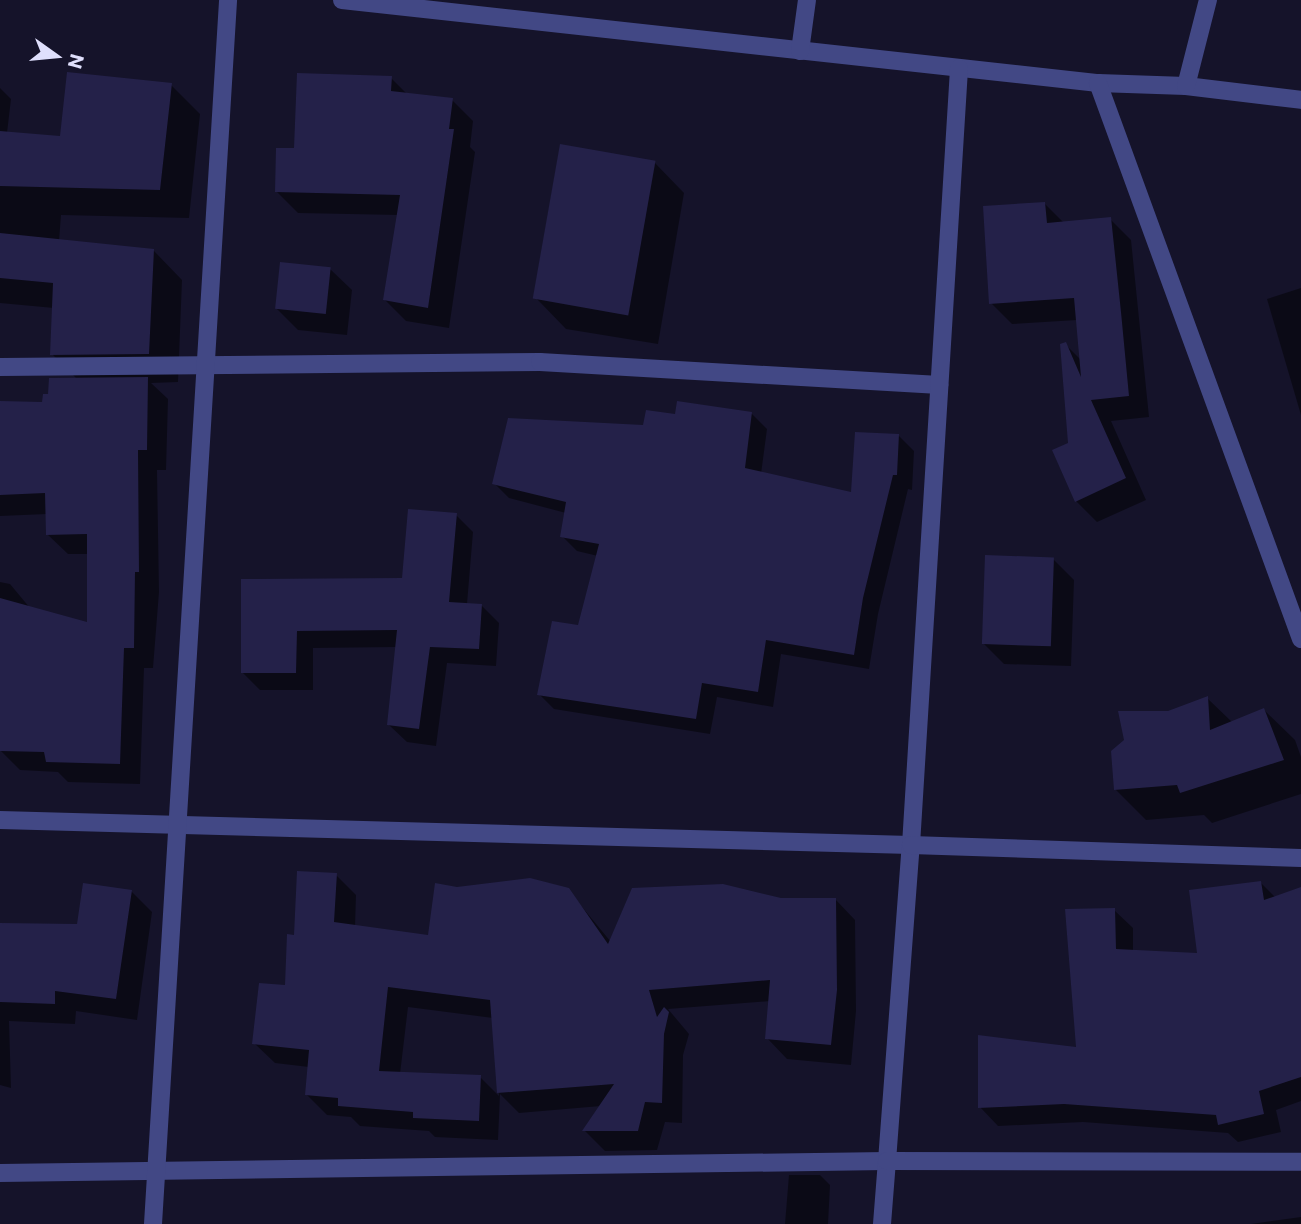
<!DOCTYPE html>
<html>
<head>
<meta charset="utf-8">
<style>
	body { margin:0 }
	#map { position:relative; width:1301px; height:1224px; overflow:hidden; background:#15132a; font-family:Commissioner,sans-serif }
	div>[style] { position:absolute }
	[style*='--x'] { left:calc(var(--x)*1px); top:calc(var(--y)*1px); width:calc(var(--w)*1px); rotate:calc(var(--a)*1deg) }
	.shadow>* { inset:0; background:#0007 }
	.building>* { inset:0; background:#242149; transform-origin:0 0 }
	.minor>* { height:18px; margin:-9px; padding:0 9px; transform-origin:9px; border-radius:9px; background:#424885 }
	span { translate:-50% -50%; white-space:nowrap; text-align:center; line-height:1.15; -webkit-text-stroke:5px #15132a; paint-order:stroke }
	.north { position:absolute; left:21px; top:21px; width:70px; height:70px; -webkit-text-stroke:5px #15132a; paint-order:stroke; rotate:105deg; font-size:19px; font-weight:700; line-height:28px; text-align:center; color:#dfdffc }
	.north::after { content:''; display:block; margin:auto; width:24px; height:32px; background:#dfdffc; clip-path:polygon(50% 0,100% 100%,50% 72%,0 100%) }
</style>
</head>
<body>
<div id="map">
	<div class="shadow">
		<i style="clip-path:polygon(391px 78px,407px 94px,452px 100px,473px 121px,470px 147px,475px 152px,449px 328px,406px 321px,385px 300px,399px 215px,298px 213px,277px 192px,295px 150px)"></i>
		<i style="clip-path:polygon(171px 85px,200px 114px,189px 218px,61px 215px,59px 241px,154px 251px,182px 280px,178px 382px,151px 383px,168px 399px,166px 470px,157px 470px,159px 592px,153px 668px,144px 668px,140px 784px,68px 782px,58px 772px,20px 770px,0 750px,0 582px,10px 584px,30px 608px,88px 624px,88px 554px,68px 554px,47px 534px,47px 514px,0 516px,0 403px,44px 403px,77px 379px,52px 354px,54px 308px,0 303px,0 88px,11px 99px,7px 133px,62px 138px)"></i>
		<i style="clip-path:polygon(654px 162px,684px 193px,658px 344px,566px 329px,536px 298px)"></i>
		<i style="clip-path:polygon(1045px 204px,1064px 223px,1110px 219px,1131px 240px,1149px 417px,1111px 421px,1146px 500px,1097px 522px,1076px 501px,1070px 444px,1065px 344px,1081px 360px,1077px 320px,1012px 324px,991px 303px)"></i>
		<i style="clip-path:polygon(330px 269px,352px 290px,347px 335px,298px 330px,277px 309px)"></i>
		<i style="clip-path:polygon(1301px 288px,1301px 415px,1267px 299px)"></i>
		<i style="clip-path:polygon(752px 414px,767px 429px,761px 474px,853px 494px,899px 436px,914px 451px,912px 490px,908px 489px,878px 614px,869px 669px,781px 654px,773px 707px,717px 697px,710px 734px,554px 709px,539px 694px,579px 627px,598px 556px,577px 551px,562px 536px,566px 513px,509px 498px,494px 483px,677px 416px)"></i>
		<i style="clip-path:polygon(456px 515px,473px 532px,467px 604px,481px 605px,499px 623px,496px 666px,447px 663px,436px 746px,407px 742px,389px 725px,397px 647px,313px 648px,313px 690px,260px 690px,242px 672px,242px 581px,404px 580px)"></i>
		<i style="clip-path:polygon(1053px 559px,1074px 580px,1071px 666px,1004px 664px,983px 643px)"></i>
		<i style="clip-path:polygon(1207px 698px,1232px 722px,1264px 710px,1295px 740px,1301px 757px,1301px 794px,1212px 823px,1204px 815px,1146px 820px,1115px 789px,1168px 713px)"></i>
		<i style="clip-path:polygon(evenodd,336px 875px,356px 895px,355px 927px,430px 937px,457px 888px,568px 890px,611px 942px,781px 899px,835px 899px,855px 920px,856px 1011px,851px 1065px,787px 1059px,767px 1038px,770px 1001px,668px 1009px,689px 1034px,683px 1055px,682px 1123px,665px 1122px,657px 1150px,605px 1151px,585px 1131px,601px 1106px,519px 1113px,500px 1094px,498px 1140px,435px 1137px,429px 1131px,360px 1126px,351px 1117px,327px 1115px,306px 1094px,309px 1067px,275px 1063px,254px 1043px,287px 987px,296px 938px,336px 875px,408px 1007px,493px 1018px,499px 1096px,480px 1077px,400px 1074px,408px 1007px)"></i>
		<i style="clip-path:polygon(1260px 882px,1276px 898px,1301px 889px,1301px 1101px,1276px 1110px,1281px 1132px,1238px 1142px,1228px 1133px,1083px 1122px,998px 1126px,980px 1107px,1078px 1049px,1114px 910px,1133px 928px,1133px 952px,1200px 955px)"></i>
		<i style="clip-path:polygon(131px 891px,152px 912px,137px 1020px,76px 1011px,75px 1024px,9px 1021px,11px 1088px,0 1085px,0 925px,79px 926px)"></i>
		<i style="clip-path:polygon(789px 1175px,820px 1175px,830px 1185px,828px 1224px,785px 1224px)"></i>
		<i style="clip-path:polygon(1301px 1217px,1301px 1224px,1251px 1224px)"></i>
	</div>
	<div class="building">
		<i style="clip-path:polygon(67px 72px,172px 83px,160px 190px,0 186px,0 131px,60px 136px)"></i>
		<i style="clip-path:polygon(297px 73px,392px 76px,391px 91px,453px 98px,449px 129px,454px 129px,428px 308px,383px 300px,400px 195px,275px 192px,276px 148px,294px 148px)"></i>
		<i style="left:560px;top:144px;width:97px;height:157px;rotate:10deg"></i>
		<i style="clip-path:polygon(1045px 202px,1047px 223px,1111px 217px,1121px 312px,1129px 396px,1091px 400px,1126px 478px,1075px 502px,1052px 450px,1068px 443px,1060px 344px,1066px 342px,1081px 377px,1074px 298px,989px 304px,983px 206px)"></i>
		<i style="clip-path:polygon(0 233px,154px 249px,149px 354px,50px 355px,53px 283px,0 278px)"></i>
		<i style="left:280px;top:262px;width:51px;height:47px;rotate:6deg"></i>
		<i style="clip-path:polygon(148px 377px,147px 450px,138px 450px,139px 572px,135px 572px,134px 648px,124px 648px,120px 764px,46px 762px,44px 752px,0 751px,0 598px,87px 622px,87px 534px,46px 535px,45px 493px,0 495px,0 401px,42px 402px,43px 394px,48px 394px,49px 378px)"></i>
		<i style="clip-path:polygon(677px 401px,752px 412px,745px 468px,851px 492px,855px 432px,899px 434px,897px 475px,893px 475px,863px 598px,854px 655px,766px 640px,758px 692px,702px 683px,696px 719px,537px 695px,552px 621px,578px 625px,599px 544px,560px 537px,566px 502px,492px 484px,508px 418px,643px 425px,646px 410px,675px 414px)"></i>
		<i style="clip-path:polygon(408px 509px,457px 513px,449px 602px,482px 604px,479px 649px,430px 647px,419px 729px,387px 725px,397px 630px,297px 631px,296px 673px,241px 673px,241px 579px,402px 578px)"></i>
		<i style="left:985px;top:555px;width:69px;height:89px;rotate:2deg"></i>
		<i style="clip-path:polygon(1208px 696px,1210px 730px,1264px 708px,1284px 760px,1180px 793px,1177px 785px,1114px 790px,1111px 751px,1124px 740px,1118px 711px,1168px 711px)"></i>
		<i style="clip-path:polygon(297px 871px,337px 873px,334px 922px,428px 935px,435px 883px,457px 887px,530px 878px,569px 888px,608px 944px,632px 888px,723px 884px,781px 898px,836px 898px,837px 990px,831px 1045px,765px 1039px,770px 980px,649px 990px,657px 1017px,664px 1007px,669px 1012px,664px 1034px,662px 1103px,645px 1102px,638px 1131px,582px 1131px,614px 1084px,497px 1093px,490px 1000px,388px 987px,379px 1071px,481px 1075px,479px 1121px,413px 1118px,413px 1112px,338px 1106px,338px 1098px,305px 1095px,309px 1050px,252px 1044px,259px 983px,285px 985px,287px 934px,294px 935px)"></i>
		<i style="clip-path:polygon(1261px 881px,1264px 900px,1301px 887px,1301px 1077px,1259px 1091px,1264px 1114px,1218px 1125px,1216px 1115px,1064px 1104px,978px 1108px,978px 1035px,1076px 1047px,1065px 909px,1115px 908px,1116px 949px,1197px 953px,1189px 890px)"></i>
		<i style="clip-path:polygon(83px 883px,132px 890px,116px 999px,55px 991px,55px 1004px,0 1002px,0 923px,77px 924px)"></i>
	</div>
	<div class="minor">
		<i style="--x:342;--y:0;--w:761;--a:6.27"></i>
		<i style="--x:1098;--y:83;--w:88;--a:2"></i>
		<i style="--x:1186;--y:86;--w:116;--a:6.9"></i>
		<i style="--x:800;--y:51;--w:51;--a:-82.2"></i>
		<i style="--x:1098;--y:83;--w:592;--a:69.94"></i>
		<i style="--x:1186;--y:86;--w:89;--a:-75.7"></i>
		<i style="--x:0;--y:367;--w:540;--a:-0.53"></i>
		<i style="--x:540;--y:362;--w:400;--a:3.3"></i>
		<i style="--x:0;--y:820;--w:911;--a:1.57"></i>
		<i style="--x:911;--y:845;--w:778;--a:-86.46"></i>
		<i style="--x:0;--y:1173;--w:887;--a:-0.78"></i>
		<i style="--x:887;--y:1161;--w:317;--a:-85.7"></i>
		<i style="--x:911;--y:845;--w:390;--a:1.9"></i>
		<i style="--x:153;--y:1224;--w:1226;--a:-86.49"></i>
		<i style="--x:882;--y:1224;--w:63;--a:-85.5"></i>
		<i style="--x:887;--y:1161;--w:414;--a:0.1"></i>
	</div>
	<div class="north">N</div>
</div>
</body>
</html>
